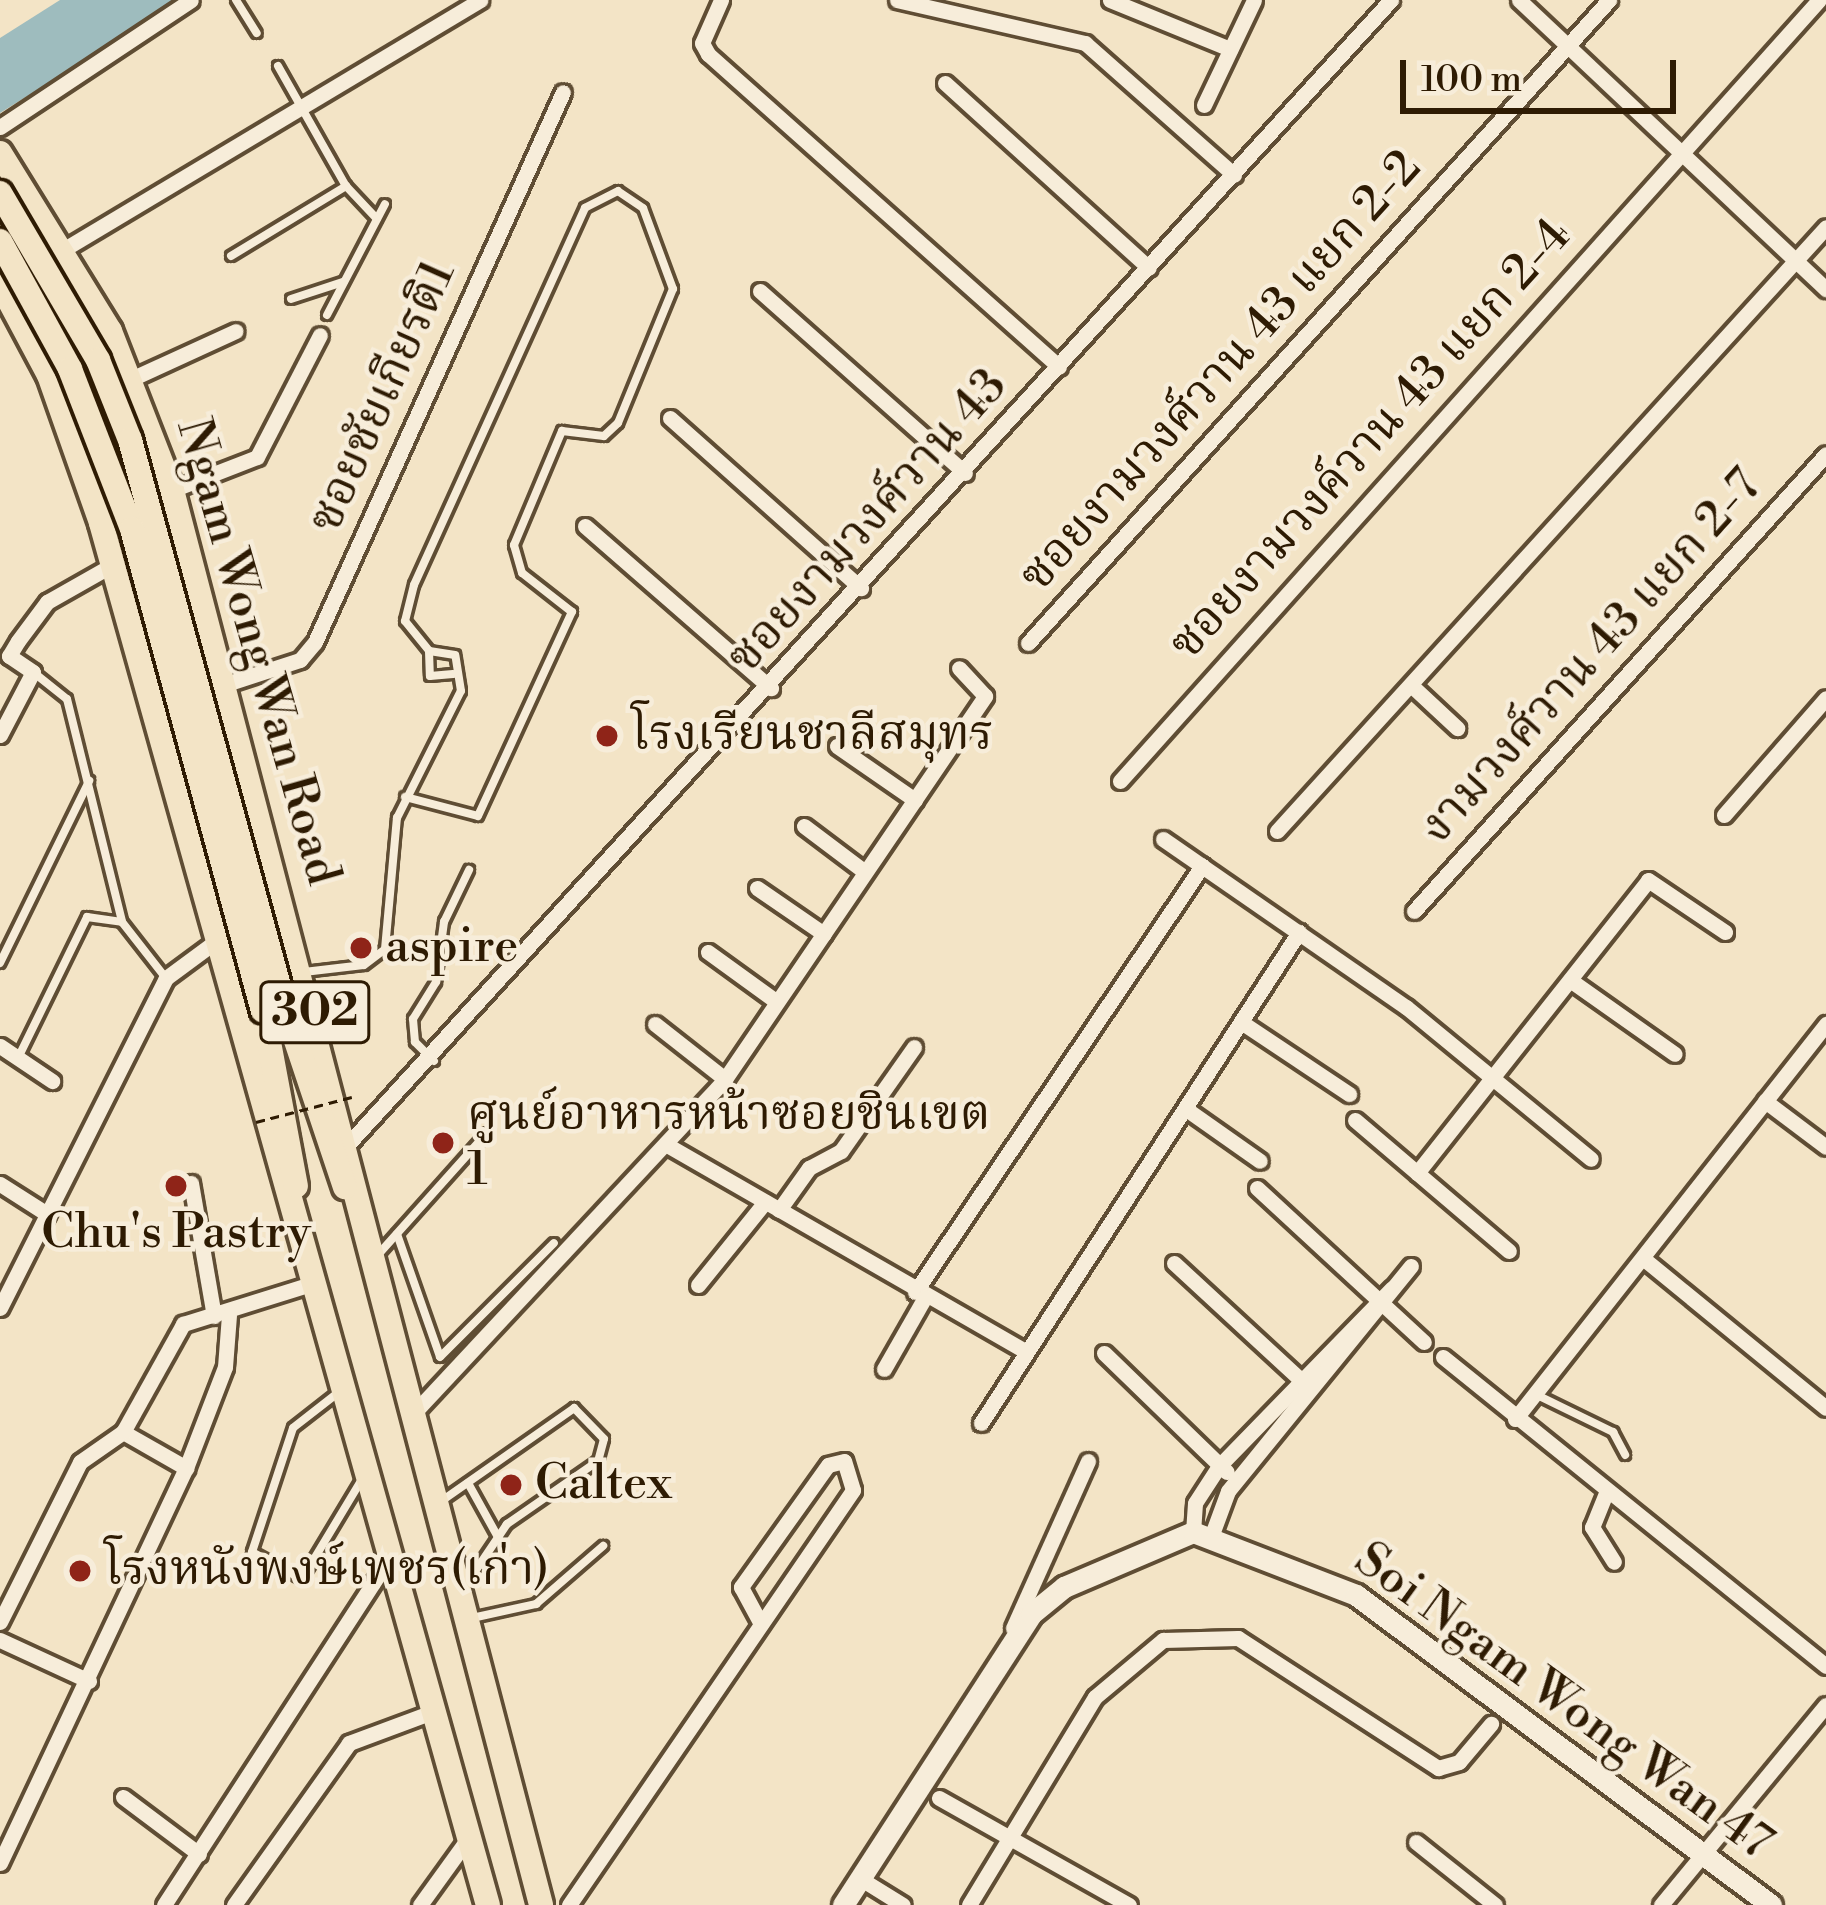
<!DOCTYPE html>
<html>
<head>
<meta charset="utf-8">
<style>
	body { margin:0 }
	#map { position:relative; width:1826px; height:1905px; overflow:hidden; background:#f3e4c6; font-family:"Libre Bodoni","Noto Serif Thai",serif }
	div>[style] { position:absolute }
	[style*='--x'] { left:calc(var(--x)*1px); top:calc(var(--y)*1px); width:calc(var(--w)*1px); rotate:calc(var(--a)*1deg) }
	.water>* { inset:0; background:#9ebcbe }
	.roads { filter:drop-shadow(3px 0 #5f4d34) drop-shadow(-3px 0 #5f4d34) drop-shadow(0 3px #5f4d34) drop-shadow(0 -3px #5f4d34) }
	.lane>* { height:8px; margin:-4px; padding:0 4px; transform-origin:4px; border-radius:4px; background:#f7edda }
	.street>* { height:15px; margin:-7.5px; padding:0 7.5px; transform-origin:7.5px; border-radius:7.5px; background:#f7edda }
	.secondary>* { height:21px; margin:-10.5px; padding:0 10.5px; transform-origin:10.5px; border-radius:10.5px; background:#f7edda }
	.primary>* { height:24px; margin:-12px; padding:0 12px; transform-origin:12px; border-radius:12px; background:#f3e4c6 }
	.path-bridge>* { height:3px; margin-top:-1.5px; transform-origin:0; background:repeating-linear-gradient(90deg,#2e1b03 0 9px,transparent 0 15px) }
	.bridges { filter:drop-shadow(3px 0 #2e1b03) drop-shadow(-3px 0 #2e1b03) drop-shadow(0 3px #2e1b03) drop-shadow(0 -3px #2e1b03) }
	.primary-bridge>* { height:24px; margin:-12px; padding:0 12px; transform-origin:12px; border-radius:12px; background:#f3e4c6 }
	.dots>* { width:33px; height:33px; translate:-50% -50%; box-sizing:border-box; border:6px solid #f7edda; border-radius:50% }
	span { translate:-50% -50%; white-space:nowrap; text-align:center; line-height:1.15; -webkit-text-stroke:9px #f7edda; paint-order:stroke }
	.shield-label span { padding:3px 9px; background:#f7edda; border:3px solid; border-radius:9px; -webkit-text-stroke-width:0 }
	.shield-label { font-size:45px; color:#2e1b03; font-weight:700 }
	.street-label { font-size:48px; color:#2e1b03 }
	.poi-label { font-size:48px; color:#2e1b03 }
	.left { translate:0 -50%; text-align:left }
	.scale { position:absolute; left:1400px; top:60px; width:276px; height:54px; box-sizing:border-box; border:6px solid #2e1b03; border-top:0; padding-left:15px; font-size:36px; line-height:42px; white-space:nowrap; color:#2e1b03; -webkit-text-stroke:9px #f7edda; paint-order:stroke }
</style>
</head>
<body>
<div id="map">
	<div class="water">
		<i style="clip-path:polygon(60px 0,182px 0,0 113px,0 38px)"></i>
	</div>
	<div class="roads">
		<div class="lane">
			<i style="--x:236;--y:0;--w:39;--a:58"></i>
			<i style="--x:278;--y:66;--w:138;--a:60.5"></i>
			<i style="--x:231;--y:256;--w:135;--a:-31.3"></i>
			<i style="--x:346;--y:186;--w:45;--a:46.8"></i>
			<i style="--x:291;--y:299;--w:55;--a:-18.1"></i>
			<i style="--x:327;--y:315;--w:125;--a:-62.4"></i>
			<i style="--x:429;--y:651;--w:25;--a:88"></i>
			<i style="--x:430;--y:676;--w:23;--a:-5"></i>
			<i style="--x:33;--y:672;--w:43;--a:38.5"></i>
			<i style="--x:67;--y:699;--w:230;--a:76.1"></i>
			<i style="--x:122;--y:922;--w:70;--a:52"></i>
			<i style="--x:405;--y:797;--w:75;--a:14.6"></i>
			<i style="--x:478;--y:816;--w:225;--a:-65.3"></i>
			<i style="--x:572;--y:612;--w:63;--a:-142"></i>
			<i style="--x:522;--y:573;--w:29;--a:-106"></i>
			<i style="--x:514;--y:545;--w:124;--a:-67.2"></i>
			<i style="--x:562;--y:431;--w:42;--a:6.8"></i>
			<i style="--x:604;--y:436;--w:19;--a:-43"></i>
			<i style="--x:618;--y:423;--w:145;--a:-67.7"></i>
			<i style="--x:673;--y:289;--w:86;--a:-110.3"></i>
			<i style="--x:643;--y:208;--w:30;--a:-146"></i>
			<i style="--x:618;--y:191;--w:37;--a:153"></i>
			<i style="--x:585;--y:208;--w:414;--a:114.4"></i>
			<i style="--x:414;--y:585;--w:37;--a:104"></i>
			<i style="--x:405;--y:621;--w:38;--a:51"></i>
			<i style="--x:0;--y:963;--w:203;--a:-63.9"></i>
			<i style="--x:304;--y:972;--w:60;--a:-6.7"></i>
			<i style="--x:364;--y:965;--w:26;--a:-37"></i>
			<i style="--x:385;--y:949;--w:132;--a:-84.8"></i>
			<i style="--x:397;--y:818;--w:142;--a:-63.3"></i>
			<i style="--x:461;--y:691;--w:36;--a:-99"></i>
			<i style="--x:455;--y:655;--w:26;--a:-171"></i>
			<i style="--x:19;--y:1056;--w:155;--a:-63.9"></i>
			<i style="--x:87;--y:917;--w:35;--a:8"></i>
			<i style="--x:434;--y:1061;--w:27;--a:-135"></i>
			<i style="--x:415;--y:1042;--w:23;--a:-95"></i>
			<i style="--x:413;--y:1019;--w:44;--a:-58.1"></i>
			<i style="--x:436;--y:982;--w:61;--a:-82.4"></i>
			<i style="--x:444;--y:922;--w:58;--a:-64.3"></i>
			<i style="--x:397;--y:1234;--w:130;--a:70.7"></i>
			<i style="--x:440;--y:1357;--w:161;--a:-45"></i>
			<i style="--x:376;--y:1257;--w:166;--a:-48.2"></i>
			<i style="--x:339;--y:1392;--w:58;--a:142"></i>
			<i style="--x:293;--y:1428;--w:131;--a:108.3"></i>
			<i style="--x:252;--y:1552;--w:57;--a:28.4"></i>
			<i style="--x:302;--y:1579;--w:117;--a:-59"></i>
			<i style="--x:1537;--y:1395;--w:85;--a:26"></i>
			<i style="--x:1613;--y:1432;--w:26;--a:62"></i>
			<i style="--x:468;--y:1483;--w:64;--a:61"></i>
			<i style="--x:440;--y:1502;--w:164;--a:-35"></i>
			<i style="--x:574;--y:1408;--w:43;--a:45.9"></i>
			<i style="--x:604;--y:1439;--w:23;--a:105"></i>
			<i style="--x:598;--y:1461;--w:111;--a:145.3"></i>
			<i style="--x:507;--y:1524;--w:73;--a:123.9"></i>
			<i style="--x:472;--y:1618;--w:66;--a:-12.3"></i>
			<i style="--x:536;--y:1604;--w:89;--a:-40.9"></i>
		</div>
		<div class="street">
			<i style="--x:721;--y:0;--w:47;--a:113.8"></i>
			<i style="--x:702;--y:43;--w:13;--a:61"></i>
			<i style="--x:708;--y:54;--w:470;--a:41.7"></i>
			<i style="--x:897;--y:0;--w:193;--a:12.9"></i>
			<i style="--x:1085;--y:43;--w:199;--a:41.5"></i>
			<i style="--x:1110;--y:0;--w:130;--a:22.2"></i>
			<i style="--x:1519;--y:0;--w:422;--a:43.3"></i>
			<i style="--x:945;--y:83;--w:275;--a:42.2"></i>
			<i style="--x:1204;--y:105;--w:116;--a:-64.5"></i>
			<i style="--x:0;--y:127;--w:229;--a:-33.6"></i>
			<i style="--x:66;--y:248;--w:483;--a:-30.9"></i>
			<i style="--x:760;--y:291;--w:274;--a:41.6"></i>
			<i style="--x:131;--y:379;--w:115;--a:-24.6"></i>
			<i style="--x:670;--y:418;--w:256;--a:41.7"></i>
			<i style="--x:172;--y:490;--w:91;--a:-21.2"></i>
			<i style="--x:257;--y:457;--w:137;--a:-62.7"></i>
			<i style="--x:585;--y:526;--w:247;--a:41.1"></i>
			<i style="--x:1028;--y:643;--w:867;--a:-47.9"></i>
			<i style="--x:226;--y:684;--w:78;--a:-18"></i>
			<i style="--x:300;--y:660;--w:23;--a:-50"></i>
			<i style="--x:315;--y:642;--w:603;--a:-65.73"></i>
			<i style="--x:1412;--y:686;--w:62;--a:43"></i>
			<i style="--x:0;--y:735;--w:71;--a:-62.4"></i>
			<i style="--x:33;--y:672;--w:29;--a:-146"></i>
			<i style="--x:9;--y:656;--w:17;--a:-59"></i>
			<i style="--x:18;--y:641;--w:49;--a:-53.4"></i>
			<i style="--x:47;--y:602;--w:75;--a:-29.6"></i>
			<i style="--x:837;--y:746;--w:95;--a:34.7"></i>
			<i style="--x:1120;--y:781;--w:1048;--a:-48.17"></i>
			<i style="--x:1724;--y:815;--w:155;--a:-48.9"></i>
			<i style="--x:804;--y:826;--w:76;--a:37"></i>
			<i style="--x:1277;--y:831;--w:816;--a:-47.73"></i>
			<i style="--x:1163;--y:839;--w:295;--a:34.7"></i>
			<i style="--x:1406;--y:1007;--w:239;--a:39.4"></i>
			<i style="--x:757;--y:888;--w:81;--a:34.5"></i>
			<i style="--x:1414;--y:911;--w:615;--a:-47.96"></i>
			<i style="--x:708;--y:952;--w:85;--a:35.9"></i>
			<i style="--x:1570;--y:980;--w:128;--a:35.2"></i>
			<i style="--x:1241;--y:1022;--w:130;--a:33.7"></i>
			<i style="--x:655;--y:1024;--w:89;--a:38.2"></i>
			<i style="--x:0;--y:1046;--w:63;--a:33.9"></i>
			<i style="--x:1765;--y:1101;--w:76;--a:37"></i>
			<i style="--x:1186;--y:1109;--w:90;--a:35.1"></i>
			<i style="--x:1355;--y:1120;--w:202;--a:40.4"></i>
			<i style="--x:349;--y:1143;--w:1547;--a:-47.65"></i>
			<i style="--x:667;--y:1145;--w:411;--a:29.9"></i>
			<i style="--x:1417;--y:1173;--w:373;--a:-51.7"></i>
			<i style="--x:1648;--y:880;--w:93;--a:34"></i>
			<i style="--x:191;--y:1183;--w:135;--a:80.2"></i>
			<i style="--x:0;--y:1184;--w:56;--a:32.6"></i>
			<i style="--x:1257;--y:1188;--w:227;--a:42.7"></i>
			<i style="--x:779;--y:1210;--w:52;--a:-54.5"></i>
			<i style="--x:809;--y:1168;--w:36;--a:-28"></i>
			<i style="--x:841;--y:1151;--w:127;--a:-54.9"></i>
			<i style="--x:1644;--y:1259;--w:235;--a:39.3"></i>
			<i style="--x:1174;--y:1263;--w:177;--a:42.7"></i>
			<i style="--x:698;--y:1285;--w:107;--a:-51.1"></i>
			<i style="--x:915;--y:1292;--w:514;--a:-56.03"></i>
			<i style="--x:0;--y:1308;--w:369;--a:-63.3"></i>
			<i style="--x:166;--y:978;--w:62;--a:-36.5"></i>
			<i style="--x:1104;--y:1353;--w:171;--a:44.1"></i>
			<i style="--x:1443;--y:1357;--w:492;--a:38.9"></i>
			<i style="--x:884;--y:1369;--w:83;--a:-60.3"></i>
			<i style="--x:412;--y:1415;--w:459;--a:-47"></i>
			<i style="--x:725;--y:1079;--w:463;--a:-55.8"></i>
			<i style="--x:985;--y:696;--w:38;--a:-133"></i>
			<i style="--x:1515;--y:1419;--w:503;--a:-51.79"></i>
			<i style="--x:981;--y:1423;--w:585;--a:-57.07"></i>
			<i style="--x:123;--y:1432;--w:73;--a:29.7"></i>
			<i style="--x:1606;--y:1493;--w:37;--a:112"></i>
			<i style="--x:1592;--y:1527;--w:41;--a:57.8"></i>
			<i style="--x:1193;--y:1532;--w:29;--a:-86"></i>
			<i style="--x:1195;--y:1503;--w:44;--a:-57"></i>
			<i style="--x:1219;--y:1466;--w:248;--a:-45.8"></i>
			<i style="--x:1211;--y:1537;--w:49;--a:-69.7"></i>
			<i style="--x:1228;--y:1491;--w:290;--a:-50.9"></i>
			<i style="--x:0;--y:1622;--w:179;--a:-63.4"></i>
			<i style="--x:80;--y:1462;--w:52;--a:-34.9"></i>
			<i style="--x:123;--y:1432;--w:124;--a:-60.9"></i>
			<i style="--x:183;--y:1324;--w:137;--a:-17.4"></i>
			<i style="--x:1013;--y:1628;--w:183;--a:-65.8"></i>
			<i style="--x:0;--y:1640;--w:98;--a:24.7"></i>
			<i style="--x:123;--y:1797;--w:95;--a:36.9"></i>
			<i style="--x:939;--y:1798;--w:218;--a:29.4"></i>
			<i style="--x:1416;--y:1842;--w:101;--a:38.6"></i>
			<i style="--x:0;--y:1863;--w:437;--a:-64.8"></i>
			<i style="--x:186;--y:1468;--w:108;--a:-68.9"></i>
			<i style="--x:225;--y:1367;--w:52;--a:-85.6"></i>
			<i style="--x:861;--y:1879;--w:49;--a:31.8"></i>
			<i style="--x:164;--y:1905;--w:417;--a:-57"></i>
			<i style="--x:234;--y:1905;--w:199;--a:-54.6"></i>
			<i style="--x:349;--y:1743;--w:92;--a:-20.4"></i>
			<i style="--x:420;--y:1905;--w:84;--a:-54.2"></i>
			<i style="--x:569;--y:1905;--w:503;--a:-55.61"></i>
			<i style="--x:853;--y:1490;--w:30;--a:-107"></i>
			<i style="--x:844;--y:1461;--w:16;--a:166"></i>
			<i style="--x:828;--y:1465;--w:150;--a:125.5"></i>
			<i style="--x:741;--y:1587;--w:42;--a:61.6"></i>
			<i style="--x:969;--y:1905;--w:243;--a:-58.8"></i>
			<i style="--x:1095;--y:1697;--w:89;--a:-40"></i>
			<i style="--x:1163;--y:1640;--w:75;--a:-1.5"></i>
			<i style="--x:1238;--y:1638;--w:239;--a:33"></i>
			<i style="--x:1438;--y:1768;--w:22;--a:-16"></i>
			<i style="--x:1459;--y:1762;--w:50;--a:-49.9"></i>
			<i style="--x:1661;--y:1905;--w:259;--a:-50.5"></i>
		</div>
		<div class="secondary">
			<i style="--x:843;--y:1905;--w:346;--a:-57.1"></i>
			<i style="--x:1031;--y:1614;--w:43;--a:-39.3"></i>
			<i style="--x:1064;--y:1587;--w:140;--a:-23.1"></i>
			<i style="--x:1193;--y:1532;--w:175;--a:21.1"></i>
			<i style="--x:1356;--y:1595;--w:518;--a:36.76"></i>
		</div>
		<div class="primary">
			<i style="--x:0;--y:153;--w:209;--a:58.3"></i>
			<i style="--x:110;--y:331;--w:171;--a:68.7"></i>
			<i style="--x:172;--y:490;--w:1462;--a:75.38"></i>
			<i style="--x:0;--y:283;--w:104;--a:62"></i>
			<i style="--x:49;--y:375;--w:157;--a:70.6"></i>
			<i style="--x:101;--y:523;--w:1435;--a:74.36"></i>
			<i style="--x:285;--y:1008;--w:189;--a:71.5"></i>
			<i style="--x:263;--y:1010;--w:179;--a:79.4"></i>
		</div>
	</div>
	<div class="path-bridge">
		<i style="--x:256;--y:1122;--w:99;--a:-14.6"></i>
	</div>
	<div class="bridges">
		<div class="primary-bridge">
			<i style="--x:0;--y:193;--w:194;--a:59.6"></i>
			<i style="--x:98;--y:360;--w:86;--a:68.2"></i>
			<i style="--x:130;--y:440;--w:589;--a:74.74"></i>
			<i style="--x:0;--y:241;--w:146;--a:61.3"></i>
			<i style="--x:70;--y:369;--w:172;--a:68.8"></i>
			<i style="--x:132;--y:529;--w:499;--a:74.8"></i>
		</div>
	</div>
	<div class="dots">
		<i style="left:607px;top:736px;background:#8f2418"></i>
		<i style="left:361px;top:948px;background:#8f2418"></i>
		<i style="left:443px;top:1143px;background:#8f2418"></i>
		<i style="left:176px;top:1186px;background:#8f2418"></i>
		<i style="left:511px;top:1485px;background:#8f2418"></i>
		<i style="left:80px;top:1571px;background:#8f2418"></i>
	</div>
	<div class="shield-label">
		<span style="left:315px;top:1012px">302</span>
	</div>
	<div class="street-label">
		<span style="left:1221px;top:372px;rotate:-48deg">ซอยงามวงศ์วาน 43 แยก 2-2</span>
		<span style="left:383px;top:397px;rotate:-66deg">ซอยชัยเกียรติ1</span>
		<span style="left:1371px;top:440px;rotate:-48deg">ซอยงามวงค์วาน 43 แยก 2-4</span>
		<span style="left:868px;top:522px;rotate:-48deg">ซอยงามวงศ์วาน 43</span>
		<span style="left:257px;top:652px;rotate:74deg">Ngam Wong Wan Road</span>
		<span style="left:1591px;top:657px;rotate:-48deg">งามวงศ์วาน 43 แยก 2-7</span>
		<span style="left:1563px;top:1702px;rotate:36deg">Soi Ngam Wong Wan 47</span>
	</div>
	<div class="poi-label">
		<span class="left" style="left:631px;top:736px">โรงเรียนชาลีสมุทร</span>
		<span class="left" style="left:385px;top:948px">aspire</span>
		<span class="left" style="left:467px;top:1143px">ศูนย์อาหารหน้าซอยชินเขต<br>1</span>
		<span style="left:176px;top:1234px">Chu's Pastry</span>
		<span class="left" style="left:535px;top:1485px">Caltex</span>
		<span class="left" style="left:104px;top:1571px">โรงหนังพงษ์เพชร(เก่า)</span>
	</div>
	<div class="scale">100 m</div>
</div>
</body>
</html>
